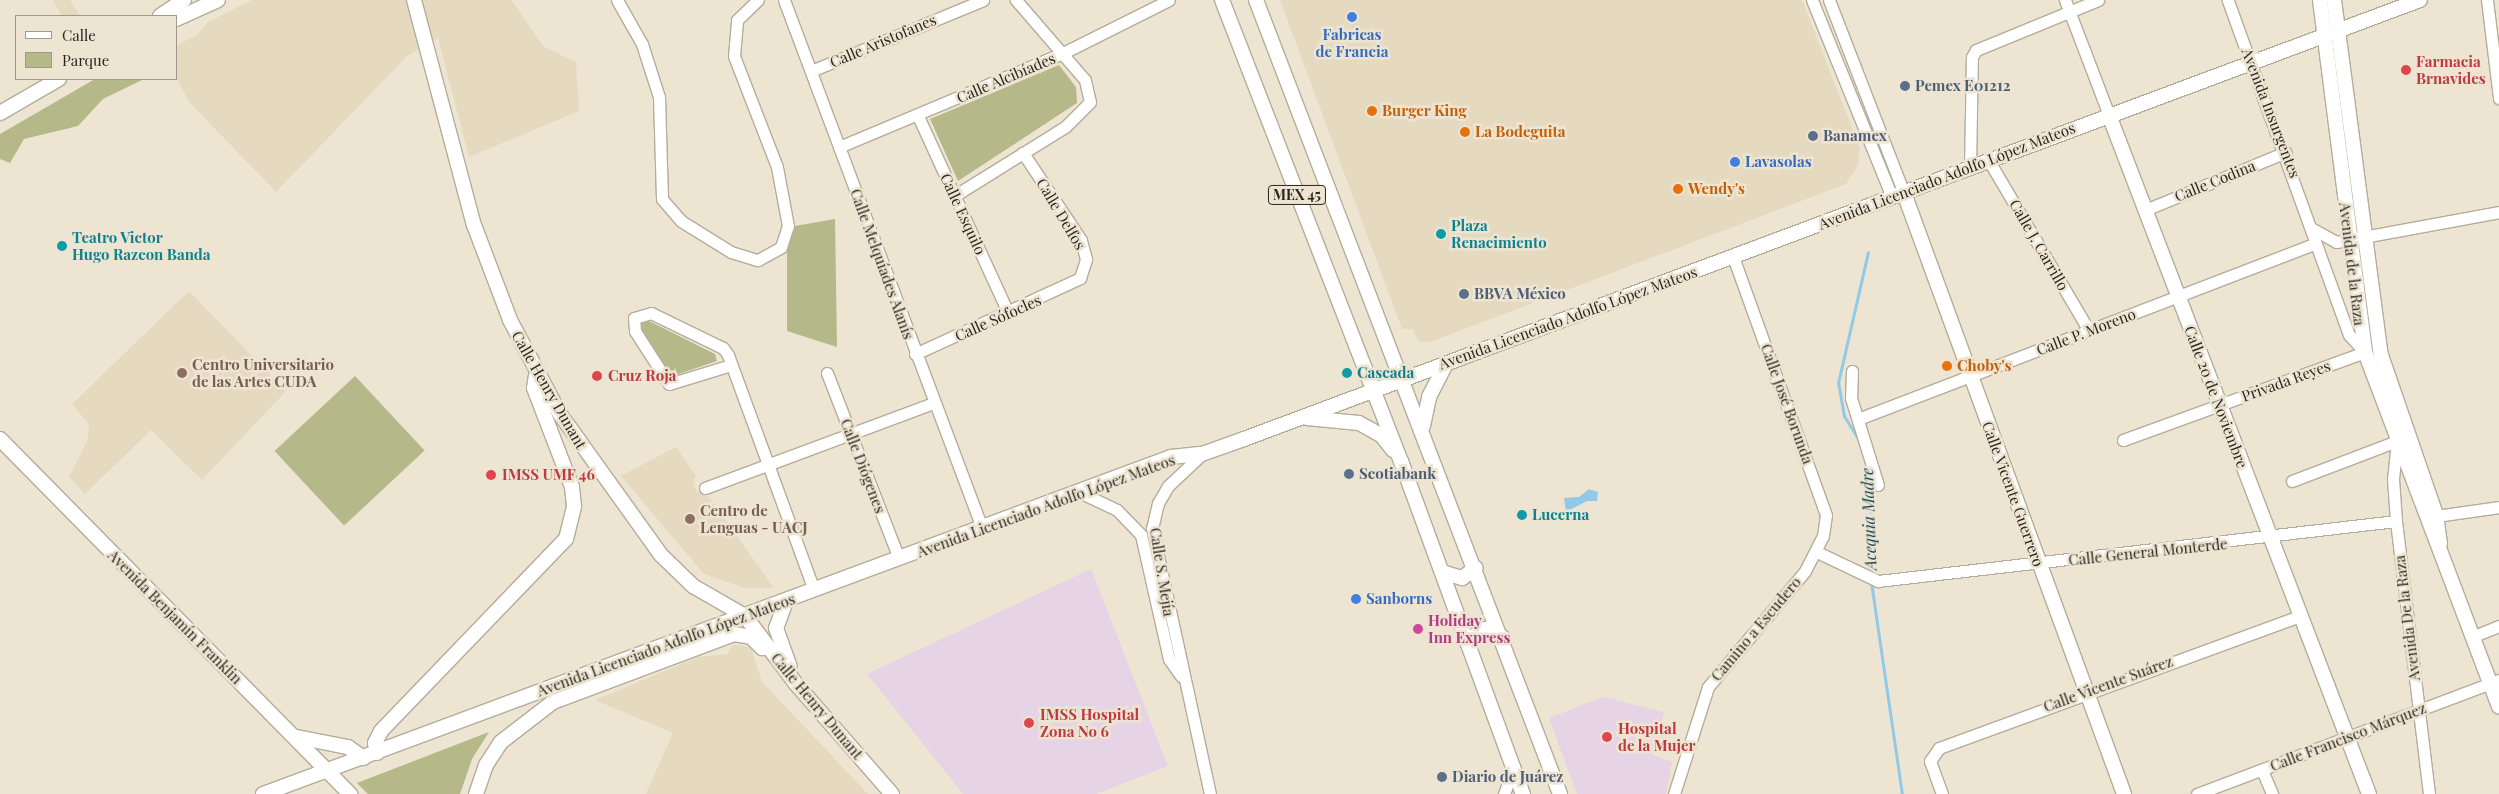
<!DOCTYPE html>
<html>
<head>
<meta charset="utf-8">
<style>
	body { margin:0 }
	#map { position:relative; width:2499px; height:794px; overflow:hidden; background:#ede4d2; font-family:"Playfair Display",serif }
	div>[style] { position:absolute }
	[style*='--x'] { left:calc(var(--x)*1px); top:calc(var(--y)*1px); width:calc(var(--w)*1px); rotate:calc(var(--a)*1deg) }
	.built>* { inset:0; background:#e5d9c0 }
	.medical>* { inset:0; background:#e6d4e6 }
	.green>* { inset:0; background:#b5b989; transform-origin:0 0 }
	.water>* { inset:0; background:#91cae8 }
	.stream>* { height:3px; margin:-1.5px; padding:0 1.5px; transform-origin:1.5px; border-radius:1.5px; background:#91cae8 }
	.roads { filter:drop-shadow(1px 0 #b4ac9b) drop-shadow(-1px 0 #b4ac9b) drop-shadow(0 1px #b4ac9b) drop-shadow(0 -1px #b4ac9b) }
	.minor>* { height:11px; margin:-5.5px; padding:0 5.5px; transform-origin:5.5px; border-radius:5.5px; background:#fff }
	.major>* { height:14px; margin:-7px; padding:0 7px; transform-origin:7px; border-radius:7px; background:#fff }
	.dots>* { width:14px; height:14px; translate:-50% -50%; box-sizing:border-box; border:2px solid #ede4d2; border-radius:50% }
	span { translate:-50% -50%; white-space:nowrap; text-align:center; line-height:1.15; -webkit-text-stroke:5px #ede4d2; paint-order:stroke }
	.shield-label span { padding:1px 4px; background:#ede4d2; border:1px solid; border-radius:4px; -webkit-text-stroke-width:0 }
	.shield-label { font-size:14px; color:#2a2720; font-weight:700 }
	.shop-label { font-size:15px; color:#366cbe; font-weight:700 }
	.left { translate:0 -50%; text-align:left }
	.street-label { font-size:15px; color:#2a2720 }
	.health-label { font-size:15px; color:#be3a42; font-weight:700 }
	.service-label { font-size:15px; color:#4e5e75; font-weight:700 }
	.food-label { font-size:15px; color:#c56008; font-weight:700 }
	.culture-label { font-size:15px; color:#0d838f; font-weight:700 }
	.education-label { font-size:15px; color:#785e54; font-weight:700 }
	.hotel-label { font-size:15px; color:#b23c85; font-weight:700 }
	.water-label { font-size:16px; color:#124156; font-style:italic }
	.legend { position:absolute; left:15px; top:15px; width:162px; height:65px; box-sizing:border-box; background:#ede4d2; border:1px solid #9f988b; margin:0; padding:6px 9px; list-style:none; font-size:15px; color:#2a2720 }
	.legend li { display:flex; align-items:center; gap:10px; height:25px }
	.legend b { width:25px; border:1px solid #9f988b }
</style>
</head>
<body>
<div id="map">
	<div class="built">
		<i style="clip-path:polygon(53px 0,70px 0,80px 16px,62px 16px)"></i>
		<i style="clip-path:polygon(252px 0,511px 0,544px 47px,576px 62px,579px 111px,469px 157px,438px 38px,407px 56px,276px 192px,189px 102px,176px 77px,176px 46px,197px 35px,208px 22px)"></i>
		<i style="clip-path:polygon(1280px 0,1802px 0,1860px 148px,1858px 165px,1846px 184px,1430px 342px,1419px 341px,1412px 329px,1402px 329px)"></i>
		<i style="clip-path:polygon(189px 291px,286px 391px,202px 480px,151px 430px,85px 494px,69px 477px,88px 439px,89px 424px,72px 404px)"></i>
		<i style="clip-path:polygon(676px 447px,696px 476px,693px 483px,696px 491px,709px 497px,774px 588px,745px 588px,704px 574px,621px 476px)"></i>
		<i style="clip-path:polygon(733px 644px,751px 648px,762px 682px,868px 794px,646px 794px,673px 733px,595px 700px,698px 657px,727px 654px)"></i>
	</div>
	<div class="medical">
		<i style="clip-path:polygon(1091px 569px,1168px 766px,1096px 794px,963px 794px,867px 674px)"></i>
		<i style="clip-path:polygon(1603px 697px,1664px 712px,1653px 755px,1672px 762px,1666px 794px,1577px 794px,1549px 718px)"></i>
	</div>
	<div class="green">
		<i style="clip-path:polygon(1059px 65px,1076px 87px,1077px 103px,958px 181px,930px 119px)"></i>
		<i style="clip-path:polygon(95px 79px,144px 79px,103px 99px,78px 126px,24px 139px,10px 163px,0 159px,0 134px)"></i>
		<i style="clip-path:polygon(835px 219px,837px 347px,787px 331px,787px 252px,795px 226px)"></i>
		<i style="clip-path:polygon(645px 319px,715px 354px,717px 361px,670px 377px,638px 325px)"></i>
		<i style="left:355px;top:376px;width:102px;height:110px;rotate:47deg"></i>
		<i style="clip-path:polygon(489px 732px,472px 759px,460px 794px,368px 794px,357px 783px)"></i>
	</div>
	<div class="water">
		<i style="clip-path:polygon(1589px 489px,1598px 492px,1597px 501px,1587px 501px,1566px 512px,1564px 498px,1579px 497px)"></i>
	</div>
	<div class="stream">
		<i style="--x:1859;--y:440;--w:28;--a:-122"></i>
		<i style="--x:1844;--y:416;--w:34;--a:-100"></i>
		<i style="--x:1838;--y:383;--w:134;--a:-77.1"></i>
		<i style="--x:1870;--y:573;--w:94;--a:-89.4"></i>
		<i style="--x:1871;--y:582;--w:214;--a:81.7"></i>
	</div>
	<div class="roads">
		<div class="minor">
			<i style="--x:617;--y:0;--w:51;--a:60.4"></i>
			<i style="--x:642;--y:44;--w:56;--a:72.2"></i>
			<i style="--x:659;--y:97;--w:102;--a:88.3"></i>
			<i style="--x:662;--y:199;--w:29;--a:49"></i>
			<i style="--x:681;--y:221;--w:59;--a:31.8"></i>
			<i style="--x:731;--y:252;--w:28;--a:17"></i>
			<i style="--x:758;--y:260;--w:26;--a:-29"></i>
			<i style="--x:781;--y:247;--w:22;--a:-72"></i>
			<i style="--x:788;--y:226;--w:60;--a:-100.6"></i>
			<i style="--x:777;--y:167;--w:119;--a:-111.2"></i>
			<i style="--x:734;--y:56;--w:36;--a:-85"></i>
			<i style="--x:737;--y:20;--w:29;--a:-44"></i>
			<i style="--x:784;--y:0;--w:564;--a:69.44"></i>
			<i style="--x:1812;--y:0;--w:213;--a:67.9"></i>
			<i style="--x:1829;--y:0;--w:207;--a:68.8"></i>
			<i style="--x:2065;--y:0;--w:123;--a:69.1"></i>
			<i style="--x:2487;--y:0;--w:99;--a:83"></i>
			<i style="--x:811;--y:71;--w:186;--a:-22.4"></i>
			<i style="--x:918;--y:116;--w:217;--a:65.4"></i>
			<i style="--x:839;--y:147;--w:245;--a:-22.8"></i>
			<i style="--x:1065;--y:52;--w:116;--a:-26.6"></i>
			<i style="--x:1989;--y:161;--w:195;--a:59.5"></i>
			<i style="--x:1970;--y:168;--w:111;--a:-89"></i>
			<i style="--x:1972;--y:57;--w:8;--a:-60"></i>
			<i style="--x:1976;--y:50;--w:132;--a:-22.3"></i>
			<i style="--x:954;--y:196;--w:131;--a:-31.9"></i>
			<i style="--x:1065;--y:127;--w:35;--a:-45"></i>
			<i style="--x:1090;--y:102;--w:23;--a:-103"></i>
			<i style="--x:1085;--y:80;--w:106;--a:-130.8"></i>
			<i style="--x:2145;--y:210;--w:152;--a:-22.4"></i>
			<i style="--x:2311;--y:228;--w:29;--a:29"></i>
			<i style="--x:2336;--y:242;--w:166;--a:-10.4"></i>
			<i style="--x:915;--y:354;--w:182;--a:-24.7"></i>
			<i style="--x:1080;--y:278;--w:20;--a:-72"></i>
			<i style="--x:1086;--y:259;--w:20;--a:-105"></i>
			<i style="--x:1081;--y:240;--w:105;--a:-123.7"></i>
			<i style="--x:731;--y:365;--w:65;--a:163"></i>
			<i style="--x:669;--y:384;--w:63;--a:-122.7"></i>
			<i style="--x:635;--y:331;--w:13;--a:-94"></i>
			<i style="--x:634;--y:318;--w:18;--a:-16"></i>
			<i style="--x:651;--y:313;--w:80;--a:25.9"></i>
			<i style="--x:723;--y:348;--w:9;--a:54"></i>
			<i style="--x:728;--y:355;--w:250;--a:69.9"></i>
			<i style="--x:1852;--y:371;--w:27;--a:92"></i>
			<i style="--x:1851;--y:398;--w:91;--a:72.8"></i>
			<i style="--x:827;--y:373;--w:199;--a:68.8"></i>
			<i style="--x:1858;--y:419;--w:488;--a:-21"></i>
			<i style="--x:2123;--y:440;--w:258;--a:-20"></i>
			<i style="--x:2365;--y:352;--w:23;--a:-133"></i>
			<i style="--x:2349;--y:335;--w:356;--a:-109.9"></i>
			<i style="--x:2397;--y:441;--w:38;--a:96"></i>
			<i style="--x:2393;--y:479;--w:42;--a:85.9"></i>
			<i style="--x:2396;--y:521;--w:275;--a:83.1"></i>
			<i style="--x:1202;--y:454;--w:47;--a:136.7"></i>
			<i style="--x:1168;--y:486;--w:20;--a:120"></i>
			<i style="--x:1158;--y:503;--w:26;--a:103"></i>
			<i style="--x:1152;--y:528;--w:272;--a:77.7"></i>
			<i style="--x:2292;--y:481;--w:112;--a:-20.9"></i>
			<i style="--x:705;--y:488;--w:244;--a:-20.4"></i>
			<i style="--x:1077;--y:491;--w:44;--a:25.4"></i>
			<i style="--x:1117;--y:510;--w:35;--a:46"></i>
			<i style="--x:1141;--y:535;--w:127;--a:77.3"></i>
			<i style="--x:1169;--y:659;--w:21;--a:55"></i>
			<i style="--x:2429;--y:517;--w:71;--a:-8.1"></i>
			<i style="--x:1817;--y:552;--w:68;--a:25.4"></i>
			<i style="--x:1878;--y:581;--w:521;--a:-6.61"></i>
			<i style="--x:2474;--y:636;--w:27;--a:-22"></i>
			<i style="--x:2262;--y:770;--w:26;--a:67"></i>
			<i style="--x:1504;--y:794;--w:29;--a:-70"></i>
			<i style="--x:1674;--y:794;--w:112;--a:-72.4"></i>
			<i style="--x:1708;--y:687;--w:151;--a:-50.1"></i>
			<i style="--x:1805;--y:571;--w:39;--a:-63"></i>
			<i style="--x:1823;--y:536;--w:21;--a:-82"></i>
			<i style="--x:1826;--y:515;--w:274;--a:-109.8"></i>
			<i style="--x:1942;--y:794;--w:35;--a:-110"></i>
			<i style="--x:1930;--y:761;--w:16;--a:-55"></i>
			<i style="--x:1939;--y:748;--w:383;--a:-20.1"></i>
			<i style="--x:2197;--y:794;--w:323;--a:-20.7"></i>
		</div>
		<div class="major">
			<i style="--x:414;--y:0;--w:233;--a:75.1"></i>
			<i style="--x:474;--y:225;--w:102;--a:69.2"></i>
			<i style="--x:510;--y:320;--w:106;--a:62"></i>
			<i style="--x:560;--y:414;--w:173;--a:54.4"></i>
			<i style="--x:661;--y:555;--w:45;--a:44.1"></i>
			<i style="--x:693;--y:586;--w:60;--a:30"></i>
			<i style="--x:745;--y:616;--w:85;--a:53.1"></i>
			<i style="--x:796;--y:684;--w:146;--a:48.9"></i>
			<i style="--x:1222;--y:0;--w:495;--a:68.8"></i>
			<i style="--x:1401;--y:461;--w:355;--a:69.9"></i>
			<i style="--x:1256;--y:0;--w:850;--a:69.05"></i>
			<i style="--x:2320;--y:0;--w:355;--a:82.7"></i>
			<i style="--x:2365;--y:352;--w:379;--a:69.3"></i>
			<i style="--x:2334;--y:0;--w:358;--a:82.5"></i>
			<i style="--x:2381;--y:355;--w:169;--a:71"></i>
			<i style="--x:2436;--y:515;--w:29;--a:82"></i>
			<i style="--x:160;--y:16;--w:29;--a:-34"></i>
			<i style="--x:176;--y:19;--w:46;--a:-24.3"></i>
			<i style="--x:0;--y:113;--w:68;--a:-30"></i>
			<i style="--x:2109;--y:115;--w:727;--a:69.05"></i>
			<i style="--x:1904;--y:193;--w:640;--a:69.89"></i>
			<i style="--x:1307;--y:418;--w:52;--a:5.5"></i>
			<i style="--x:1359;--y:423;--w:26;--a:29"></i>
			<i style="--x:1382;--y:436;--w:18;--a:52"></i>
			<i style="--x:1423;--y:426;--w:30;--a:-78"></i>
			<i style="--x:1429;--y:397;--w:37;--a:-63"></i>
			<i style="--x:0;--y:439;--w:499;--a:45.4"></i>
			<i style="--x:1442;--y:572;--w:21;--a:17"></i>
			<i style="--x:1462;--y:578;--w:17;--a:-36"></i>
			<i style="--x:786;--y:601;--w:29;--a:110"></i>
			<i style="--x:776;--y:628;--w:41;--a:70.3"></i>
			<i style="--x:1466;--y:641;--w:22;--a:-32"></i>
			<i style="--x:1485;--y:629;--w:19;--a:25"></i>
			<i style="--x:297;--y:737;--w:52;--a:11.1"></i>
			<i style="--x:348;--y:747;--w:19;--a:36"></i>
			<i style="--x:377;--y:753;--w:10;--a:-101"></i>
			<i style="--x:375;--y:743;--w:13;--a:-63"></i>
			<i style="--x:381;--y:731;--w:267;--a:-46.1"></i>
			<i style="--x:566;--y:539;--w:34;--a:-76"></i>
			<i style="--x:574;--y:506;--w:19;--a:-96"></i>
			<i style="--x:572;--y:487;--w:106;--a:-111"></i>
			<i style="--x:534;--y:388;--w:12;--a:-81"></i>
			<i style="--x:263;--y:794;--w:969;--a:-20.36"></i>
			<i style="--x:1171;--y:457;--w:31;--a:-6"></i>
			<i style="--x:1202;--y:454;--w:45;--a:-19.7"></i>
			<i style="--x:1244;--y:439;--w:1255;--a:-20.47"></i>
			<i style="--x:476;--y:794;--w:31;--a:-71"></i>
			<i style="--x:486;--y:765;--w:27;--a:-57"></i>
			<i style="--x:501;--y:742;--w:66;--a:-37.6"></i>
			<i style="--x:553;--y:702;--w:193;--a:-20.6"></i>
			<i style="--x:734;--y:634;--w:17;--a:10"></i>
			<i style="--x:751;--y:637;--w:16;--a:45"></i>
		</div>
	</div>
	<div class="dots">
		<i style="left:1352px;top:17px;background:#3f7fe0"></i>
		<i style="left:2406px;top:70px;background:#e0444e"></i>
		<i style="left:1905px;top:86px;background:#5c6f8a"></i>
		<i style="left:1372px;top:111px;background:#e8710a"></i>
		<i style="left:1465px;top:132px;background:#e8710a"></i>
		<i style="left:1813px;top:136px;background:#5c6f8a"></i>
		<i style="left:1735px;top:162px;background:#3f7fe0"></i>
		<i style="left:1678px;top:189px;background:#e8710a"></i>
		<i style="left:1441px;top:234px;background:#0f9aa8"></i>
		<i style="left:62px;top:246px;background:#0f9aa8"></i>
		<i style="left:1464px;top:294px;background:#5c6f8a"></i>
		<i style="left:1947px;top:366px;background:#e8710a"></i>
		<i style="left:182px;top:373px;background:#8d6e63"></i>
		<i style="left:1347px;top:373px;background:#0f9aa8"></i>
		<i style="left:597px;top:376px;background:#e0444e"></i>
		<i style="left:1349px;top:474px;background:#5c6f8a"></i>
		<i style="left:491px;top:475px;background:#e0444e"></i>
		<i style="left:1522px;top:515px;background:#0f9aa8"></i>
		<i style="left:690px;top:519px;background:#8d6e63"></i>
		<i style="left:1356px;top:599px;background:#3f7fe0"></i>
		<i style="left:1418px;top:629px;background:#d1479c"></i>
		<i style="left:1029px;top:723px;background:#e0444e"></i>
		<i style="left:1607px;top:737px;background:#e0444e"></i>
		<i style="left:1442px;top:777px;background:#5c6f8a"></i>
	</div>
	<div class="shield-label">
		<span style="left:1297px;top:195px">MEX 45</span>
	</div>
	<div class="shop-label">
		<span style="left:1352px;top:43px">Fabricas<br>de Francia</span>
		<span class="left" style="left:1745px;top:162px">Lavasolas</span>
		<span class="left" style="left:1366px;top:599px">Sanborns</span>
	</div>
	<div class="street-label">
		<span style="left:883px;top:41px;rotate:-23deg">Calle Aristofanes</span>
		<span style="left:1006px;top:78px;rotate:-23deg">Calle Alcibíades</span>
		<span style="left:2271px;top:113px;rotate:69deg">Avenida Insurgentes</span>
		<span style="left:1947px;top:176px;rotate:-21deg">Avenida Licenciado Adolfo López Mateos</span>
		<span style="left:2215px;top:181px;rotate:-22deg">Calle Codina</span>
		<span style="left:963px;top:214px;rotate:65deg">Calle Esquilo</span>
		<span style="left:1061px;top:214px;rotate:59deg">Calle Delfos</span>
		<span style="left:2039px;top:245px;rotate:60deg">Calle J. Carrillo</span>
		<span style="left:882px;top:264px;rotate:70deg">Calle Melquíades Alanís</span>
		<span style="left:2352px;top:264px;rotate:83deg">Avenida de la Raza</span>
		<span style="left:998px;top:318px;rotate:-24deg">Calle Sófocles</span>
		<span style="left:1568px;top:318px;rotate:-20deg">Avenida Licenciado Adolfo López Mateos</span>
		<span style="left:2086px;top:332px;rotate:-21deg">Calle P. Moreno</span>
		<span style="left:2286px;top:381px;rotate:-20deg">Privada Reyes</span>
		<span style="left:549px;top:390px;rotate:60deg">Calle Henry Dunant</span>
		<span style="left:2216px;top:397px;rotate:69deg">Calle 20 de Noviembre</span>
		<span style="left:1787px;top:404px;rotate:70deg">Calle José Borunda</span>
		<span style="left:863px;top:466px;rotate:69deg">Calle Diógenes</span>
		<span style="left:2013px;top:494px;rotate:70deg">Calle Vicente Guerrero</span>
		<span style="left:1046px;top:506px;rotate:-20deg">Avenida Licenciado Adolfo López Mateos</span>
		<span style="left:2148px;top:552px;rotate:-6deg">Calle General Monterde</span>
		<span style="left:1162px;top:572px;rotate:81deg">Calle S. Mejía</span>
		<span style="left:175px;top:617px;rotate:45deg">Avenida Benjamín Franklin</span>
		<span style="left:2407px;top:618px;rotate:-97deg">Avenida De la Raza</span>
		<span style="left:1756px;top:629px;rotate:-50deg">Camino a Escudero</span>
		<span style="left:666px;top:645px;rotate:-20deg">Avenida Licenciado Adolfo López Mateos</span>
		<span style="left:2108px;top:684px;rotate:-20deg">Calle Vicente Suárez</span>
		<span style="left:817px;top:706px;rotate:50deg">Calle Henry Dunant</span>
		<span style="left:2348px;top:737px;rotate:-21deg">Calle Francisco Márquez</span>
	</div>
	<div class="health-label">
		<span class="left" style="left:2416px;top:70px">Farmacia<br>Brnavides</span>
		<span class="left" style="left:608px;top:376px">Cruz Roja</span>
		<span class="left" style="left:502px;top:475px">IMSS UMF 46</span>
		<span class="left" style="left:1040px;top:723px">IMSS Hospital<br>Zona No 6</span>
		<span class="left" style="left:1618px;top:737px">Hospital<br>de la Mujer</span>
	</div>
	<div class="service-label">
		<span class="left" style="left:1915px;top:86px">Pemex E01212</span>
		<span class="left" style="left:1823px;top:136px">Banamex</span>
		<span class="left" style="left:1474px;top:294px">BBVA México</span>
		<span class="left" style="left:1359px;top:474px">Scotiabank</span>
		<span class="left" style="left:1452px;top:777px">Diario de Juárez</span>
	</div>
	<div class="food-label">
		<span class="left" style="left:1382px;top:111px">Burger King</span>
		<span class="left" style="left:1475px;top:132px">La Bodeguita</span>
		<span class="left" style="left:1688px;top:189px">Wendy's</span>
		<span class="left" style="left:1957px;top:366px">Choby's</span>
	</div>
	<div class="culture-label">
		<span class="left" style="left:1451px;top:234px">Plaza<br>Renacimiento</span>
		<span class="left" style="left:72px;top:246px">Teatro Victor<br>Hugo Razcon Banda</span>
		<span class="left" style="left:1357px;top:373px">Cascada</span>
		<span class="left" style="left:1532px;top:515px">Lucerna</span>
	</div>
	<div class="education-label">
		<span class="left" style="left:192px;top:373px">Centro Universitario<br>de las Artes CUDA</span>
		<span class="left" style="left:700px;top:519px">Centro de<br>Lenguas - UACJ</span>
	</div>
	<div class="hotel-label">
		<span class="left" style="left:1428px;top:629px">Holiday<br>Inn Express</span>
	</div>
	<div class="water-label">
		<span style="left:1869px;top:519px;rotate:-92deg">Acequia Madre</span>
	</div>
	<ul class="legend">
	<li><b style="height:6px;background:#fff"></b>Calle</li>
	<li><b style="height:14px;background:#b5b989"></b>Parque</li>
	</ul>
</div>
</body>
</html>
